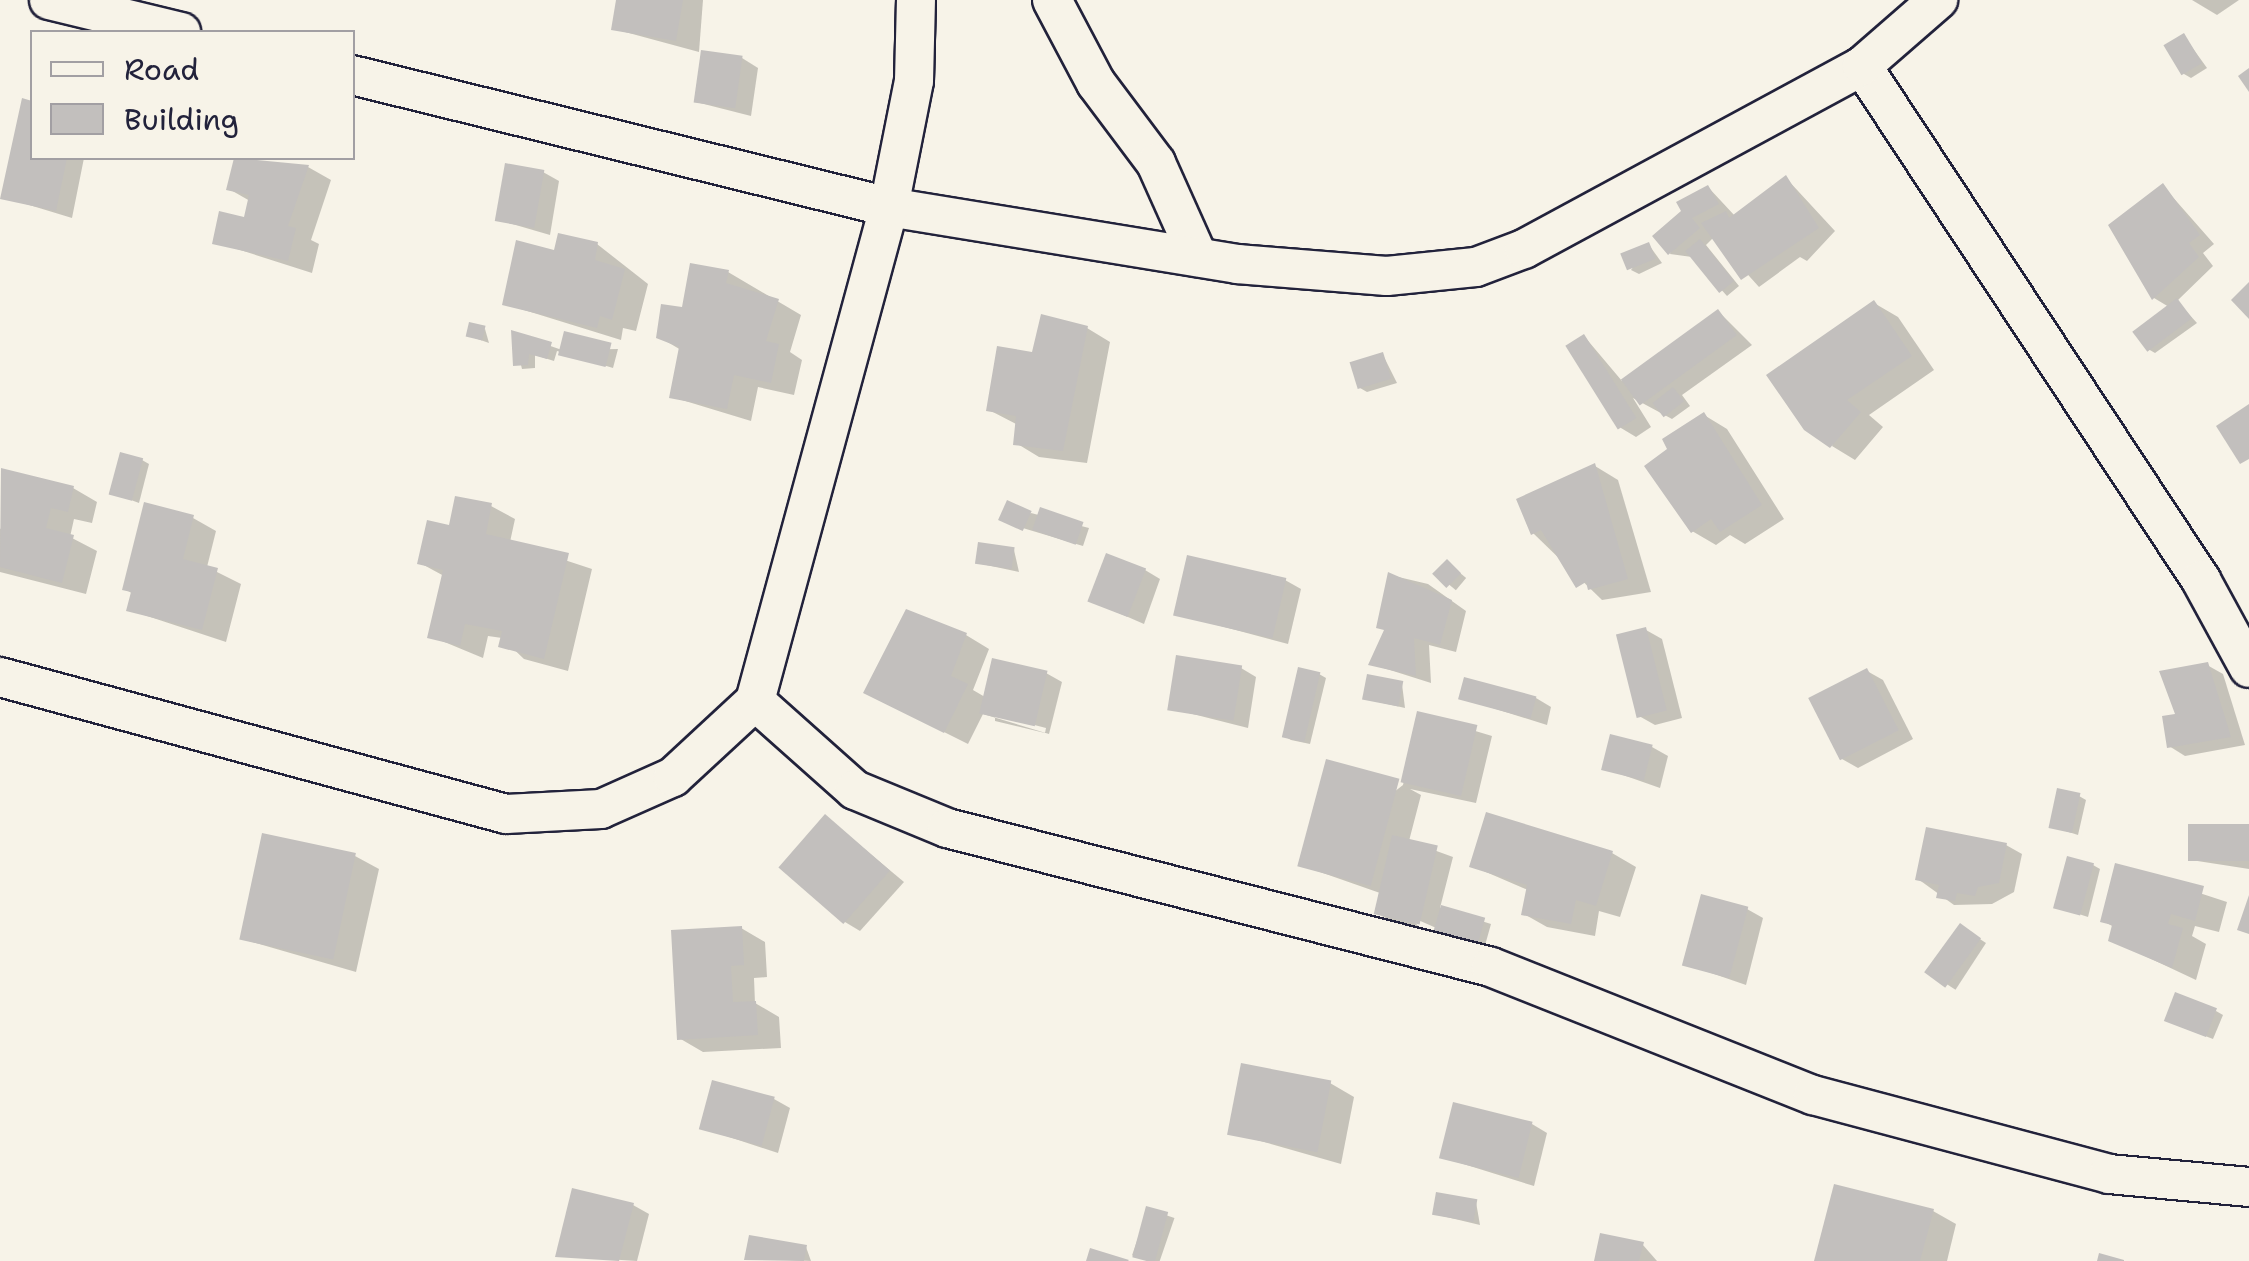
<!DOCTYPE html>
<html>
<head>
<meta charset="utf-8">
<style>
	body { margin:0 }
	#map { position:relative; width:2249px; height:1261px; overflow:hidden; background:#f7f3e8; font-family:"Shantell Sans",sans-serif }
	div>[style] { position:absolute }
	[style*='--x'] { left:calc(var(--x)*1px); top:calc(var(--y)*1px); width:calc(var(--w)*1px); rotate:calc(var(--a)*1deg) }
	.shadow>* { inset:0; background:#0003; transform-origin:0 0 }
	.building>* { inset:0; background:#c2bfbd; transform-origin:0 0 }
	.roads { filter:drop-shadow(2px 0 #22223b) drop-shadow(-2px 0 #22223b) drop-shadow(0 2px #22223b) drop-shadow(0 -2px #22223b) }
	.street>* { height:38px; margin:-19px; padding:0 19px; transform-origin:19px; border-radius:19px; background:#f7f3e8 }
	span { translate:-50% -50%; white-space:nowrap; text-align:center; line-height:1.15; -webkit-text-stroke:8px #f7f3e8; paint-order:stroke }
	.legend { position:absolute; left:30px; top:30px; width:325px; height:130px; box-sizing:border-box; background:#f7f3e8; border:2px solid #a29fa3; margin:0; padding:12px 18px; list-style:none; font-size:30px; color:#22223b }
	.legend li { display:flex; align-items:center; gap:20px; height:50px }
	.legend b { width:50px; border:2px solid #a29fa3 }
</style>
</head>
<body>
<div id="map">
	<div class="shadow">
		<i style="clip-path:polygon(619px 0,703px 0,699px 52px,614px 29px)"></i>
		<i style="clip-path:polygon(2192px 0,2239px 0,2217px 15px)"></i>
		<i style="clip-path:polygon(2184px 36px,2207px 68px,2191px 78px,2184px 74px)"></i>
		<i style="clip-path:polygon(742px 58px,758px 68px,751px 116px,696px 102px)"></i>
		<i style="clip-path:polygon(24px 101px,32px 103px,32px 158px,84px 158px,72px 218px,3px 197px)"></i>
		<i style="clip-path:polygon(236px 158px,308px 167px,331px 180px,311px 240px,319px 244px,312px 273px,215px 242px,246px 220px,250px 201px,229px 189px)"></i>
		<i style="clip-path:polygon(543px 172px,559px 181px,550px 235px,499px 220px)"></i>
		<i style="clip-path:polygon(1786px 178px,1835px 231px,1807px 261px,1800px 257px,1759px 287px,1714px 237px,1706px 245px,1739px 286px,1727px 296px,1692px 257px,1670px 254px,1684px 212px,1708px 187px,1735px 216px)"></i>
		<i style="clip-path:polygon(2163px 186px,2214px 244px,2203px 253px,2213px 266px,2177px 301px,2197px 323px,2155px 353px,2148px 349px,2169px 307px,2154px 298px,2112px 225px)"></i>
		<i style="clip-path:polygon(597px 244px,648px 284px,636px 331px,623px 328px,621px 340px,505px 304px,556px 253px)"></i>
		<i style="clip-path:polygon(1649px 245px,1662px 263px,1639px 274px,1631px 270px)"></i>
		<i style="clip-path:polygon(728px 272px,801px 315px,790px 352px,802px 360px,794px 395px,758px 387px,751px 421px,672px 397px,681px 350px,659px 337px)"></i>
		<i style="clip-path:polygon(1874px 303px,1898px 317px,1934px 370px,1869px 415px,1883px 427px,1855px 460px,1832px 446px)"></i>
		<i style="clip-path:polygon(1719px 312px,1752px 345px,1682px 395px,1690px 406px,1672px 419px,1633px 398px,1651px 427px,1636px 437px,1621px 428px,1584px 336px,1622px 381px)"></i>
		<i style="clip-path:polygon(1087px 328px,1110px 342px,1087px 463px,1039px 457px,1016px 443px,1018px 425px,989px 410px,1034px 354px)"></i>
		<i style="clip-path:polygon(485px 329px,489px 343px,469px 336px)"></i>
		<i style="clip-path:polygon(513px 333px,562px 350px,618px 349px,613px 368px,557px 351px,554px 361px,535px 355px,535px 368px,522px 369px)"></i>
		<i style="clip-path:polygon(1383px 355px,1397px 383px,1367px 392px,1360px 388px)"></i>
		<i style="clip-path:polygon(1704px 415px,1727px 429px,1784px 519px,1745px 544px,1730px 535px,1716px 545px,1692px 531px,1671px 449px)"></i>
		<i style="clip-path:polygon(142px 460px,149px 464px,139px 503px,112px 493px)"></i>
		<i style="clip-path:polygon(1595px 466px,1618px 480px,1651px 592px,1602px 600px,1533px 533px)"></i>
		<i style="clip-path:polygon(73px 488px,97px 502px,92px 523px,74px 519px,70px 537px,97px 551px,86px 594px,0 572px,0 529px)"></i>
		<i style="clip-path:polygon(491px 506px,515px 519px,510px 542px,592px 569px,568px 671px,524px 659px,502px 638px,488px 636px,483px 658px,430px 636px,444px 576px,420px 563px)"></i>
		<i style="clip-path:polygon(1031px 513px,1089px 528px,1083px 546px,1009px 524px)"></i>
		<i style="clip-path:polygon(193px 518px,216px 531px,207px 567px,241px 584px,226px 642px,129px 610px,133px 594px,125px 589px)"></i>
		<i style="clip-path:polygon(1014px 550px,1019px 572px,977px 563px)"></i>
		<i style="left:1447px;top:562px;width:25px;height:16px;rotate:40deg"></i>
		<i style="clip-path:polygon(1145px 570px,1160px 579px,1144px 624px,1091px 601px)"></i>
		<i style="clip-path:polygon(1390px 575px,1428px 584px,1466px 611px,1456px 652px,1429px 645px,1431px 683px,1371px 664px,1386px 631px)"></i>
		<i style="clip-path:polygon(1285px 580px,1301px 589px,1288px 644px,1176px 614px)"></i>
		<i style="clip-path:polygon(1646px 630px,1662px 639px,1682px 718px,1655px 725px,1639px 716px)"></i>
		<i style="clip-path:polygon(evenodd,966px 635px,989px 649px,973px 690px,985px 697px,1046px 673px,1062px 682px,1049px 734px,983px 714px,968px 744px,890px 705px,966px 635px,995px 715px,1046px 728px,1045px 733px,995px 721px,995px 715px)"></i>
		<i style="clip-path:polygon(2207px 665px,2223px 674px,2245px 745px,2185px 756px,2169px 746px)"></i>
		<i style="clip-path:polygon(1241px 668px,1256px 677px,1248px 728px,1169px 708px)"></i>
		<i style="clip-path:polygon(1867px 671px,1883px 680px,1913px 739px,1858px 768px,1842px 759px)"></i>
		<i style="clip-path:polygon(1319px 674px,1326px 678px,1310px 744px,1291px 740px,1284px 736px)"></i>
		<i style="clip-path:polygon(1402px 684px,1405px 708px,1365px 699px)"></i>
		<i style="clip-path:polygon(1461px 698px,1536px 698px,1551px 707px,1547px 725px)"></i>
		<i style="clip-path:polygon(1419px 714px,1492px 736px,1476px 803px,1410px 789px,1421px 795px,1409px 841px,1453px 857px,1440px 908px,1491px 924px,1484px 949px,1409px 916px,1420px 928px,1391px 921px,1375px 912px,1380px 893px,1300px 865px,1403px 785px)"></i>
		<i style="clip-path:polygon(1652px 747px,1668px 756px,1660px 788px,1603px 768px)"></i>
		<i style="clip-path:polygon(2079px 796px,2086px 800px,2078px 835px,2050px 826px)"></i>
		<i style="clip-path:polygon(826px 817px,904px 882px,860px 931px,845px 922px)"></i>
		<i style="clip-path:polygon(2249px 827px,2249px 869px,2191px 860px)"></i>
		<i style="clip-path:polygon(2006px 845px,2022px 854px,2014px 892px,1992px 904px,1954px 905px,1918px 879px)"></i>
		<i style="clip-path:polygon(1612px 853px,1636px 867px,1620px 917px,1599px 911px,1595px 936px,1547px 927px,1524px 914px,1528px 890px,1472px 866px)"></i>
		<i style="clip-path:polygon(355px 856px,379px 869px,356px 972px,242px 939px)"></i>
		<i style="clip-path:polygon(2093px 865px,2100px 869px,2088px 917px,2057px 907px)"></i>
		<i style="clip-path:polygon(2117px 866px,2227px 902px,2219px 932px,2195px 926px,2192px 936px,2206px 944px,2196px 980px,2111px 940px,2114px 927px,2103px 921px)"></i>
		<i style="clip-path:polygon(1747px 909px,1763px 918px,1746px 985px,1685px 964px)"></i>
		<i style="left:1960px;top:926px;width:31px;height:56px;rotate:33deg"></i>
		<i style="clip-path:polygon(741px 928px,765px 942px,767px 977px,754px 978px,755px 1003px,779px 1017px,781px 1048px,703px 1052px,679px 1038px)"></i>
		<i style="clip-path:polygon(2216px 1011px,2223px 1015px,2213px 1039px,2174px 1024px)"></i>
		<i style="clip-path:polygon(1330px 1083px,1354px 1097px,1341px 1164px,1229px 1132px)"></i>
		<i style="clip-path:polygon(774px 1099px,790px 1108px,778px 1153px,702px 1128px)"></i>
		<i style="clip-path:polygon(1532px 1124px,1547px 1133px,1534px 1186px,1441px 1157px)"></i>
		<i style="clip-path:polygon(1476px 1202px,1480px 1225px,1434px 1214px)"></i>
		<i style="clip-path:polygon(633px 1205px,649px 1214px,637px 1261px,558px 1256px)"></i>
		<i style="left:1148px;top:1209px;width:28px;height:49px;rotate:19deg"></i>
		<i style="clip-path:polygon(1933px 1211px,1956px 1224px,1947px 1261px,1817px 1261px)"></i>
		<i style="clip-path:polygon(1643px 1245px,1657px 1261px,1597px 1261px)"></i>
		<i style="clip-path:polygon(806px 1247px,811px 1261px,747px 1258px)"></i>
	</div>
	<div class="building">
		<i style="clip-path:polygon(616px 0,683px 0,676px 41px,611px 30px)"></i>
		<i style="left:2184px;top:33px;width:35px;height:24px;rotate:59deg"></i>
		<i style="left:701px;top:50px;width:42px;height:53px;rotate:8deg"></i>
		<i style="clip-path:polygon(2249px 68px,2249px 92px,2238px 76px)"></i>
		<i style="clip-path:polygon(22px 98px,32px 101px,32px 158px,67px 158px,56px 211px,0 199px)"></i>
		<i style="clip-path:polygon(234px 158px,309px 165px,288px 226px,296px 228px,288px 261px,212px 244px,219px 211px,244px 217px,249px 195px,226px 190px)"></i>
		<i style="left:505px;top:163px;width:40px;height:59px;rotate:10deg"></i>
		<i style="clip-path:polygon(1786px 175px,1819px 228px,1741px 280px,1701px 223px,1726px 211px,1729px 218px)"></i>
		<i style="clip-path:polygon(2163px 183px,2200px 235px,2189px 243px,2199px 257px,2152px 300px,2108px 225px)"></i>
		<i style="clip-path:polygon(1708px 185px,1719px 204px,1692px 218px,1700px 228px,1668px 255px,1652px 236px,1681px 211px,1676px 202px)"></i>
		<i style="clip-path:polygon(558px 233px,598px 242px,595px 260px,625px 269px,612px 320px,600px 316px,597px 328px,502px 305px,516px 240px,554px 250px)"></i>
		<i style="left:1700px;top:239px;width:54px;height:19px;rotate:51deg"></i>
		<i style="left:1649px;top:242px;width:18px;height:31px;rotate:68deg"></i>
		<i style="clip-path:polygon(690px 263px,729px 270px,726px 283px,779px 299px,766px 341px,779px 344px,771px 383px,734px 375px,727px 409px,669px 398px,679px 347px,656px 338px,661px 304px,682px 307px)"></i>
		<i style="clip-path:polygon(2249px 282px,2249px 319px,2231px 300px)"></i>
		<i style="left:2177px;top:298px;width:25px;height:56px;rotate:53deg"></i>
		<i style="clip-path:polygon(1874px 300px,1912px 356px,1847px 400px,1861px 412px,1830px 448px,1804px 430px,1766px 375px)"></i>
		<i style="left:1718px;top:309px;width:32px;height:120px;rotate:54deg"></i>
		<i style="clip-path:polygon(1041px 314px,1088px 326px,1063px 451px,1013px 445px,1016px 416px,986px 411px,997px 346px,1032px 352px)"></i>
		<i style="left:469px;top:322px;width:17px;height:15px;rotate:13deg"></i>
		<i style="clip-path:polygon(511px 330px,552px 342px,547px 359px,529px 354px,528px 365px,513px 366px)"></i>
		<i style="left:564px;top:331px;width:49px;height:25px;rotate:14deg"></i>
		<i style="left:1584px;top:334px;width:99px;height:22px;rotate:58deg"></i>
		<i style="left:1383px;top:352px;width:28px;height:35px;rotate:73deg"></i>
		<i style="left:1673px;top:387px;width:18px;height:26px;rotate:52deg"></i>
		<i style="clip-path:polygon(2249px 404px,2249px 459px,2240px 464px,2216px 426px)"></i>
		<i style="clip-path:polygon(1704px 412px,1762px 505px,1720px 532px,1711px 519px,1691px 533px,1644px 466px,1667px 449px,1662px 439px)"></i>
		<i style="left:120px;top:452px;width:24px;height:44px;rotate:15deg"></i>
		<i style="clip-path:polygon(1595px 463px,1628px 579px,1588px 590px,1586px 582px,1576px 588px,1541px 530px,1531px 535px,1516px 499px)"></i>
		<i style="clip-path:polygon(1px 468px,74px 486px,68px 512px,51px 508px,46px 528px,74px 535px,62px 583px,0 567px)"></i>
		<i style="clip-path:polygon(455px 496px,492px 503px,486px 534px,569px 553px,544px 659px,498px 647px,502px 631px,465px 624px,460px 646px,427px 638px,443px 570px,417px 564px,427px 520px,449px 525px)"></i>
		<i style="left:1007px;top:500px;width:27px;height:22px;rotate:24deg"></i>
		<i style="clip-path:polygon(144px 502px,194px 515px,183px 559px,218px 568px,202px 630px,126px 611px,131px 592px,122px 590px)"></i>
		<i style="left:1040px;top:507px;width:46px;height:24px;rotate:19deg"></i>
		<i style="left:978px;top:542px;width:37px;height:22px;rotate:8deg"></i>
		<i style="left:1106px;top:553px;width:43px;height:52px;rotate:21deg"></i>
		<i style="left:1187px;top:555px;width:102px;height:62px;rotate:13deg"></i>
		<i style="left:1447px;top:559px;width:20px;height:21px;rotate:45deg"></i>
		<i style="clip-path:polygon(1388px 572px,1452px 600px,1440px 645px,1414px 638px,1416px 676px,1368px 665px,1384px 630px,1376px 628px)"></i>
		<i style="clip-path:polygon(906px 609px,967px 633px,951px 676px,968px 684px,944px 733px,863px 693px)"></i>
		<i style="left:1646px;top:627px;width:86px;height:31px;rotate:76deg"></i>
		<i style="left:1176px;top:655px;width:67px;height:56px;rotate:9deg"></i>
		<i style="left:992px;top:658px;width:57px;height:57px;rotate:13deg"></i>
		<i style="clip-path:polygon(2208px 662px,2231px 737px,2167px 748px,2162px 716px,2175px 714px,2159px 671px)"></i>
		<i style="left:1298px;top:667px;width:23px;height:72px;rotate:13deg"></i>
		<i style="left:1867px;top:668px;width:70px;height:66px;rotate:63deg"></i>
		<i style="left:1367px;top:674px;width:37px;height:26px;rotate:11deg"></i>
		<i style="left:1464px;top:677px;width:75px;height:23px;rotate:15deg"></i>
		<i style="left:1417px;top:711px;width:62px;height:73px;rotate:13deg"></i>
		<i style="left:1610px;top:734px;width:44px;height:37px;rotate:14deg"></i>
		<i style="left:1326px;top:759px;width:76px;height:111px;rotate:15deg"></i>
		<i style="left:2057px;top:788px;width:24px;height:41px;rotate:12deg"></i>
		<i style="clip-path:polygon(1486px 812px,1613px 851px,1596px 906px,1576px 900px,1571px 924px,1521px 915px,1527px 885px,1469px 867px)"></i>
		<i style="left:825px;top:814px;width:86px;height:71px;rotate:41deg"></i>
		<i style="left:2188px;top:824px;width:61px;height:37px"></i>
		<i style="clip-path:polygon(1926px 827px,2007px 843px,1999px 883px,1978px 887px,1975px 896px,1957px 893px,1955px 901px,1936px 898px,1939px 885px,1915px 880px)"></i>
		<i style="left:262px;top:833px;width:96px;height:109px;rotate:12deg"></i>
		<i style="left:1392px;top:835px;width:47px;height:81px;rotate:13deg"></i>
		<i style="left:2067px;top:856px;width:28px;height:54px;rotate:15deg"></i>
		<i style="clip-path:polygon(2115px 863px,2204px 886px,2195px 921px,2171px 914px,2168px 924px,2183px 928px,2172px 968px,2108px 941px,2112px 925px,2100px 922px)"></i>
		<i style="left:1701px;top:894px;width:49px;height:74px;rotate:15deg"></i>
		<i style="clip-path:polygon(2249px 895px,2249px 934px,2237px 930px)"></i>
		<i style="left:1441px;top:905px;width:46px;height:32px;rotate:16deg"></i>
		<i style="left:1960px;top:923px;width:26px;height:61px;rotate:36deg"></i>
		<i style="clip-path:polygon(742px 926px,744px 965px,731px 966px,733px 1002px,756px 1001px,758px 1035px,677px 1040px,671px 930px)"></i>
		<i style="left:2175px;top:992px;width:45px;height:31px;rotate:21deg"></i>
		<i style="left:1241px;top:1063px;width:92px;height:73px;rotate:11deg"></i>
		<i style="left:712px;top:1080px;width:65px;height:51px;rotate:15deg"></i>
		<i style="left:1453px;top:1102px;width:82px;height:58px;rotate:14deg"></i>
		<i style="clip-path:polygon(1834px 1184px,1934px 1209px,1920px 1261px,1814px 1261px)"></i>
		<i style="clip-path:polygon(572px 1188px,634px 1203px,619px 1261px,555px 1257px)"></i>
		<i style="left:1436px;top:1192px;width:42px;height:23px;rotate:10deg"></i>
		<i style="left:1146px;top:1206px;width:23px;height:53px;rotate:15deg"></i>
		<i style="clip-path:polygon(1600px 1233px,1644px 1242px,1639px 1261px,1594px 1261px)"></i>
		<i style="clip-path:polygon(749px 1235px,807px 1245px,804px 1261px,744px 1260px)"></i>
		<i style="clip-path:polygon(1090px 1248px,1129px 1260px,1128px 1261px,1086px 1261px)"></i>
		<i style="clip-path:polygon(2099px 1253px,2124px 1260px,2124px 1261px,2097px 1261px)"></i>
	</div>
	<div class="roads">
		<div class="street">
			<i style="--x:49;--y:0;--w:136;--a:13.6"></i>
			<i style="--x:1052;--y:0;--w:94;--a:62.1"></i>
			<i style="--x:1096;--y:83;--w:100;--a:53.1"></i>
			<i style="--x:1156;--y:163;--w:103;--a:65.9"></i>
			<i style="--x:1862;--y:66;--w:616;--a:56.59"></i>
			<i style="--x:2201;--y:580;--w:100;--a:61.4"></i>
			<i style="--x:352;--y:75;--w:553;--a:13.81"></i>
			<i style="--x:889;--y:207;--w:353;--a:9.3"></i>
			<i style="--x:1237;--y:264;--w:150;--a:4.6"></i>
			<i style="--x:1387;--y:276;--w:89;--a:-5.8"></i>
			<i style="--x:1476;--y:267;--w:51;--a:-20.6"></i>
			<i style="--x:1524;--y:249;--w:384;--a:-28.4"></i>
			<i style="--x:1862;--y:66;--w:101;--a:-41"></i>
			<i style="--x:0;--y:677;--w:524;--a:15.15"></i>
			<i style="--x:506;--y:814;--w:95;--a:-3"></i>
			<i style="--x:601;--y:809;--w:79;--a:-24"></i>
			<i style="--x:673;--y:777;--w:112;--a:-42.8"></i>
			<i style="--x:755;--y:701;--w:512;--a:-74.82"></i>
			<i style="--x:889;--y:207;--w:128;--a:-78.8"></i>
			<i style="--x:914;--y:81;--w:81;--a:-88.6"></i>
			<i style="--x:755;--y:701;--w:134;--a:41.7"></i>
			<i style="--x:855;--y:790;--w:100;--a:22.4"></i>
			<i style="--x:947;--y:828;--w:561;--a:14.33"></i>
			<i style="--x:1491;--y:967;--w:347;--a:21.7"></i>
			<i style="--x:1813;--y:1095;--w:306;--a:14.9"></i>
			<i style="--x:2109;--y:1174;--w:141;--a:5.3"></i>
		</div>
	</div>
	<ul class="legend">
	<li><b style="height:12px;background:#f7f3e8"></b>Road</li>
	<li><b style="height:28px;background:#c2bfbd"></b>Building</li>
	</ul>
</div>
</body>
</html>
